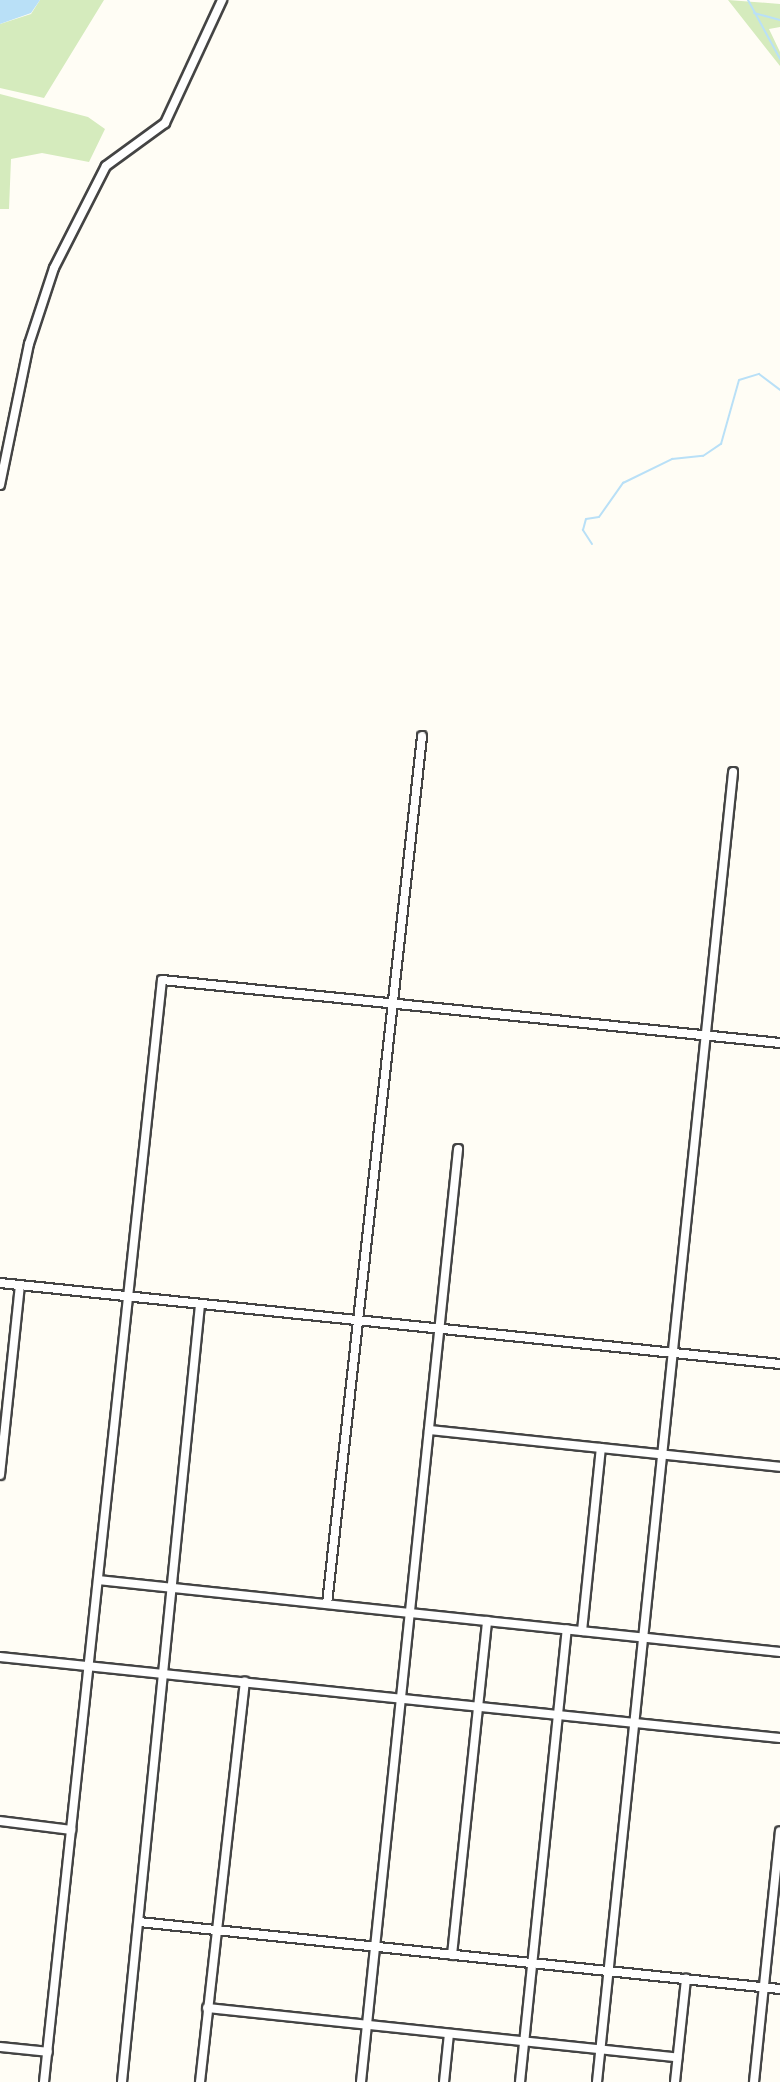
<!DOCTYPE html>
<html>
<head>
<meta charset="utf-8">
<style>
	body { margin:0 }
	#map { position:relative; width:780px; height:2082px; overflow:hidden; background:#fffdf5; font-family:Lora,serif }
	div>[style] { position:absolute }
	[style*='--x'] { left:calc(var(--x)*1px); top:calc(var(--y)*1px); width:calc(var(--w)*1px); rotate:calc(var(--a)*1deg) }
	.green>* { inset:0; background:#d5ebbd }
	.water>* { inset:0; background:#b9e0f7 }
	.stream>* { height:2px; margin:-1px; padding:0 1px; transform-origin:1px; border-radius:1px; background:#b9e0f7 }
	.roads { filter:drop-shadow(2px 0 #444) drop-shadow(-2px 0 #444) drop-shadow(0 2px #444) drop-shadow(0 -2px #444) }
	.minor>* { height:8px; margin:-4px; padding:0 4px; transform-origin:4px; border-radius:4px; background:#fff }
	span { translate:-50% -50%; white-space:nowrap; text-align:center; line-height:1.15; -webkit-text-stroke:8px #fff; paint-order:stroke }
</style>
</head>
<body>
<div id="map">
	<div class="green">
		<i style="clip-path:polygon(40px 0,104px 0,44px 98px,0 88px,0 24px,31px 14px)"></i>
		<i style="clip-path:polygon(728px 0,780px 4px,780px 27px,769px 29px,780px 52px,780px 66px)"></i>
		<i style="clip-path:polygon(0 94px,88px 117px,105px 129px,89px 162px,42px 153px,11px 159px,9px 209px,0 209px)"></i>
	</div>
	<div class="water">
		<i style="clip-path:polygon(0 0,40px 0,31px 13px,0 24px)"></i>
	</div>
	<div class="stream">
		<i style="--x:748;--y:0;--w:67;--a:61.5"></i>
		<i style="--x:754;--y:13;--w:27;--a:15"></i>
		<i style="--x:592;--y:544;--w:17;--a:-123"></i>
		<i style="--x:583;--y:530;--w:11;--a:-75"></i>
		<i style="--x:586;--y:519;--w:13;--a:-9"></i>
		<i style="--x:599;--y:517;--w:42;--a:-54.8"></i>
		<i style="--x:623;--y:483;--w:55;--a:-26.1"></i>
		<i style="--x:672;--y:459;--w:31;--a:-6"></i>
		<i style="--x:703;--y:456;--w:22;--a:-34"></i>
		<i style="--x:721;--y:444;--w:66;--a:-74.3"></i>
		<i style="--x:739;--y:380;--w:21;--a:-17"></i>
		<i style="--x:759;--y:374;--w:26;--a:37"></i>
	</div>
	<div class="roads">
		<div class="minor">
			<i style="--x:0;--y:485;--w:144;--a:-78.4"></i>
			<i style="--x:29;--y:344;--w:80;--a:-71.8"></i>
			<i style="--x:54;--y:268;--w:114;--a:-63"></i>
			<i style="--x:106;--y:166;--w:73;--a:-36.1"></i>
			<i style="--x:165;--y:123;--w:136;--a:-65.1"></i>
			<i style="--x:0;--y:1283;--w:784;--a:5.93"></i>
			<i style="--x:429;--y:1430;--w:353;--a:6"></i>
			<i style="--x:0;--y:1475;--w:191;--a:-84"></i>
			<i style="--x:98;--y:1580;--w:686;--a:6.03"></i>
			<i style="--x:327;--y:1604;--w:873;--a:-83.75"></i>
			<i style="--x:582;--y:1631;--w:184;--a:-84.1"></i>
			<i style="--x:0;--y:1657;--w:784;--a:5.93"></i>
			<i style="--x:0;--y:1821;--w:72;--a:7.2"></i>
			<i style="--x:139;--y:1922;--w:644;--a:5.97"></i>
			<i style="--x:452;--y:1955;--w:336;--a:-84"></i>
			<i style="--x:207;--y:2008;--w:473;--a:6"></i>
			<i style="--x:0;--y:2047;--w:48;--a:5.9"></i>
			<i style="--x:44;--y:2082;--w:1108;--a:-83.89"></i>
			<i style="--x:162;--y:980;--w:621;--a:5.82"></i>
			<i style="--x:122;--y:2082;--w:782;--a:-84.27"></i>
			<i style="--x:200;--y:2082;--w:403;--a:-83.6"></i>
			<i style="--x:361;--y:2082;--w:938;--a:-84.06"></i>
			<i style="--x:444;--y:2082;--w:48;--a:-84.1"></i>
			<i style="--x:520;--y:2082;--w:455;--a:-84.1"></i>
			<i style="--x:597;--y:2082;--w:1317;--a:-84.07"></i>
			<i style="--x:675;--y:2082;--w:104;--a:-83.9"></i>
			<i style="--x:754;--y:2082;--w:252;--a:-84.1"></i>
		</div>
	</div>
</div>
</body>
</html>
